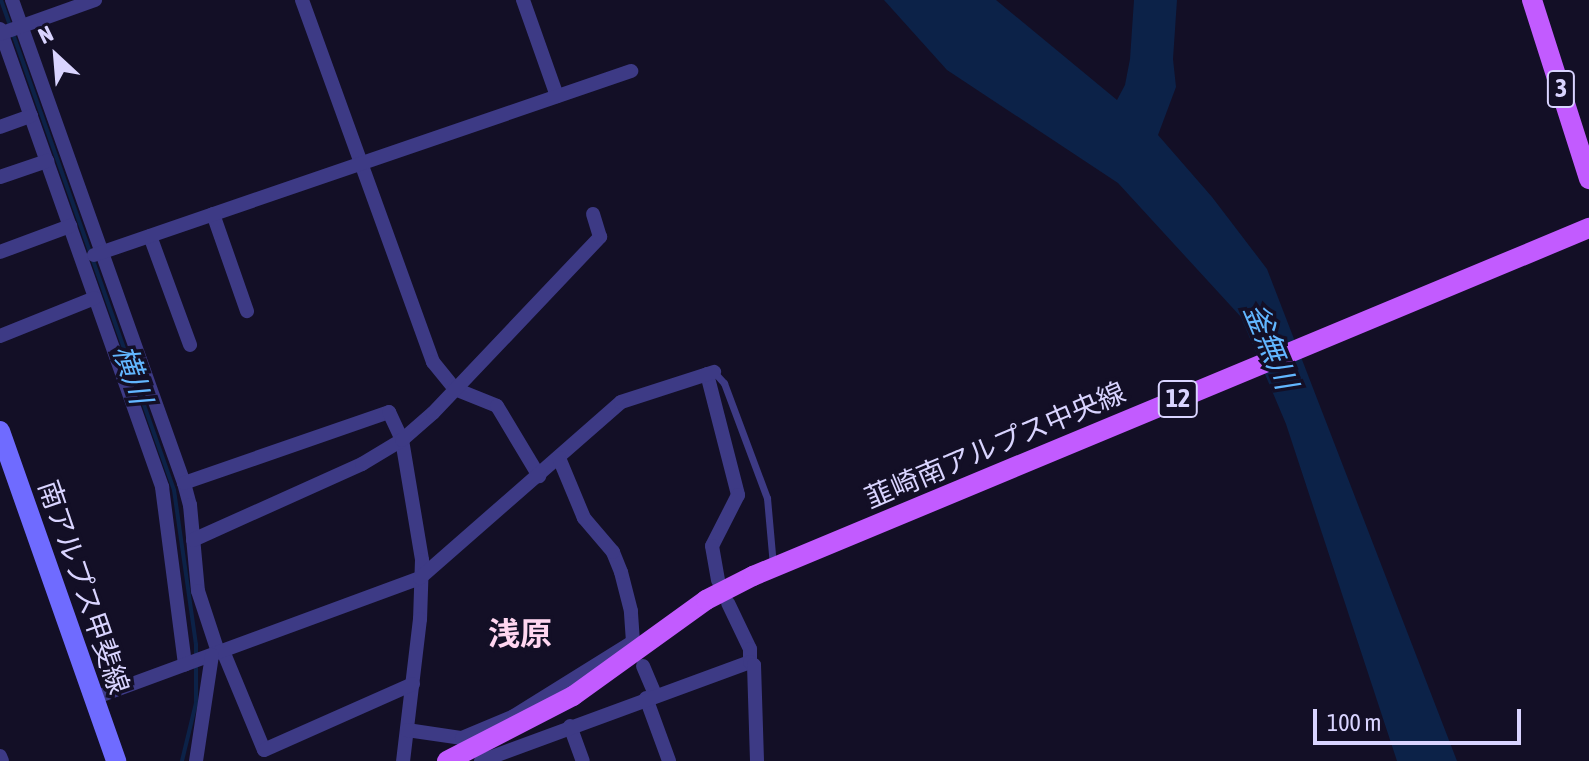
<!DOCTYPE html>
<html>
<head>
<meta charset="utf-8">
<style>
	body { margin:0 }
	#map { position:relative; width:1589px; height:761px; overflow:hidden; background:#130f26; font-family:"Asap Condensed","Noto Sans JP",sans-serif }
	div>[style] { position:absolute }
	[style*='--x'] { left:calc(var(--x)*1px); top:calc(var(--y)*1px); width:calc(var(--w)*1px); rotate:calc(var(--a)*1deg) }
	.water>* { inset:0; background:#0c2248 }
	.stream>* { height:4px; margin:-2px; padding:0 2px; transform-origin:2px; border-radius:2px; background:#0c2248 }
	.lane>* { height:7px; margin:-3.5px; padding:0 3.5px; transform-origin:3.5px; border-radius:3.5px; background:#3d3a85 }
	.street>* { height:14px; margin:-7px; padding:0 7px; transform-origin:7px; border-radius:7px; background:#3d3a85 }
	.secondary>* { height:20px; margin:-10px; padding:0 10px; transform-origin:10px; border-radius:10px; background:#6f6bff }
	.primary>* { height:20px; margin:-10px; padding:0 10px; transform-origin:10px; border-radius:10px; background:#c25bff }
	span { translate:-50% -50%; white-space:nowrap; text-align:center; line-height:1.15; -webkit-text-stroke:7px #130f26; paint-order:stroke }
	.shield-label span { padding:2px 6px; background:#130f26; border:2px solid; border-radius:6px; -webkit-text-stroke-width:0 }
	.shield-label { font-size:26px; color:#d9d4ff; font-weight:700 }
	.street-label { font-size:28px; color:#d9d4ff }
	.water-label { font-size:30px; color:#62b6ff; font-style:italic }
	.quarter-label { font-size:32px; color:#ffd6f0; font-weight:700 }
	.north { position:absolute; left:16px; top:16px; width:80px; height:80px; -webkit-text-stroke:6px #130f26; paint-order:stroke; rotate:334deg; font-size:22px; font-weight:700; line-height:32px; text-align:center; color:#d9d4ff }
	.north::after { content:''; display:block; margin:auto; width:28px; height:36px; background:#d9d4ff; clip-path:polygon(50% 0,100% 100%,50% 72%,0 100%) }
	.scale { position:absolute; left:1313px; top:709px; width:208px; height:36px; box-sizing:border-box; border:4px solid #d9d4ff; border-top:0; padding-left:10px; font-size:24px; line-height:28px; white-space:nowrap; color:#d9d4ff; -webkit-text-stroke:6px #130f26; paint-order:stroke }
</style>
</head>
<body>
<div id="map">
	<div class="water">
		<i style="clip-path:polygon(884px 0,996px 0,1117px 100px,1125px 85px,1130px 59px,1134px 0,1177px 0,1173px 59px,1176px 87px,1158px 135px,1212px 197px,1267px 269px,1457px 761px,1397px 761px,1286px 424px,1241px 317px,1118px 183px,947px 70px)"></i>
	</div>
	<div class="stream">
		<i style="--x:1;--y:0;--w:520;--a:70.55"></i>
		<i style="--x:174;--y:490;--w:156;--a:81.9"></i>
		<i style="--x:196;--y:644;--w:59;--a:90"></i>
		<i style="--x:196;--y:703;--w:60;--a:103.6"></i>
	</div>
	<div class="lane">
		<i style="--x:714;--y:372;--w:15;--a:48"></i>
		<i style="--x:724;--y:383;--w:123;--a:69.5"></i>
		<i style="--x:767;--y:498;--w:67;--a:84.9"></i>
	</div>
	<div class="street">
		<i style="--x:12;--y:0;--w:513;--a:70.4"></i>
		<i style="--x:184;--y:483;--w:23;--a:75"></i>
		<i style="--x:190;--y:505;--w:86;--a:84.7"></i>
		<i style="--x:198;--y:591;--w:64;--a:71.8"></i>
		<i style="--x:302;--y:0;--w:385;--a:70.1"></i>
		<i style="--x:433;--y:362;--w:35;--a:51"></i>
		<i style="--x:455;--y:389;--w:45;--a:22"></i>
		<i style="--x:497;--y:406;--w:82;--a:59"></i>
		<i style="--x:523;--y:0;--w:102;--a:70.5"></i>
		<i style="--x:0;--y:29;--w:486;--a:70.5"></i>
		<i style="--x:162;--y:487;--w:179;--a:82.6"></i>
		<i style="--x:0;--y:34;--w:101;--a:-19.7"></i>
		<i style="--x:0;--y:127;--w:33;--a:-20"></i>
		<i style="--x:0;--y:177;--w:50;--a:-18.8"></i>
		<i style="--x:213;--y:214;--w:103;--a:70.7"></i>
		<i style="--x:150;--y:236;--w:116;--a:69.8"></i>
		<i style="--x:0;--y:252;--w:75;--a:-20.4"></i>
		<i style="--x:94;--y:255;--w:568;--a:-18.91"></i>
		<i style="--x:0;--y:336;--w:102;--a:-21.8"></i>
		<i style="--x:707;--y:374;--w:125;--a:75.6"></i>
		<i style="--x:738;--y:495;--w:57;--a:117"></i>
		<i style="--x:712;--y:546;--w:35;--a:80"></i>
		<i style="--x:184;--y:483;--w:217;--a:-19.1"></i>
		<i style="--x:389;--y:412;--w:31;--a:65"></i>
		<i style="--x:402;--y:440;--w:122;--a:80.5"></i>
		<i style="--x:422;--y:560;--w:59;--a:91.9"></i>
		<i style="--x:420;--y:619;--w:143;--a:96.8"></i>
		<i style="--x:193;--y:540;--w:185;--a:-24.2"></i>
		<i style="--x:362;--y:464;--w:47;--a:-31"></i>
		<i style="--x:402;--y:440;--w:41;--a:-41.1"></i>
		<i style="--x:433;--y:413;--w:243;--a:-46.5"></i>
		<i style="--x:600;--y:237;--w:24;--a:-107"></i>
		<i style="--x:728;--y:603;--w:51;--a:64.4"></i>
		<i style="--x:750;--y:649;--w:13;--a:90"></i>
		<i style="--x:223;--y:651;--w:107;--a:67.5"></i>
		<i style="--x:264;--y:750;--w:163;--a:-23.9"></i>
		<i style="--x:643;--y:666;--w:30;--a:67"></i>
		<i style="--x:94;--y:698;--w:347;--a:-20.2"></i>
		<i style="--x:420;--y:578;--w:267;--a:-41.2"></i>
		<i style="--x:621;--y:402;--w:98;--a:-17.9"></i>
		<i style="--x:646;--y:698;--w:67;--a:69.9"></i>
		<i style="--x:570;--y:726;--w:37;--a:70"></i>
		<i style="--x:407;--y:730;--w:56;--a:8.3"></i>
		<i style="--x:462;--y:738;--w:56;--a:-22.9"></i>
		<i style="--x:514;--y:716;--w:140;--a:-31.9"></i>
		<i style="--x:633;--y:642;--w:31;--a:-94"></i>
		<i style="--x:631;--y:611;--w:40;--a:-104.4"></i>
		<i style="--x:621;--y:572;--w:22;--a:-112"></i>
		<i style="--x:613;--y:552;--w:45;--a:-130.5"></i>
		<i style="--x:584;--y:518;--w:65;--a:-112.6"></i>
		<i style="--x:0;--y:756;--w:5;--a:68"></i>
		<i style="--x:196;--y:761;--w:107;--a:-81.4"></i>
		<i style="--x:481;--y:761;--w:287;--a:-20.2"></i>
		<i style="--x:750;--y:662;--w:5;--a:37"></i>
		<i style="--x:754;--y:665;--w:96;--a:88.2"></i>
	</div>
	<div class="secondary">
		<i style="--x:0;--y:431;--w:350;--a:70.6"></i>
	</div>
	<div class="primary">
		<i style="--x:1532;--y:0;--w:188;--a:72.3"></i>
		<i style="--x:447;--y:761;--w:142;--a:-27.3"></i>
		<i style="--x:573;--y:696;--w:164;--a:-35.8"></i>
		<i style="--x:706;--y:600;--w:53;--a:-27.1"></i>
		<i style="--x:753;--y:576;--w:906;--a:-22.6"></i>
	</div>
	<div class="shield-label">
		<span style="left:1561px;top:89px">3</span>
		<span style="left:1178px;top:399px">12</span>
	</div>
	<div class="street-label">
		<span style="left:995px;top:445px;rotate:-23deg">韮崎南アルプス中央線</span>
		<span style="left:84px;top:587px;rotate:71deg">南アルプス甲斐線</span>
	</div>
	<div class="water-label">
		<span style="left:1271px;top:346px;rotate:67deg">釜無川</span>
		<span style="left:133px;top:374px;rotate:71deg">横川</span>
	</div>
	<div class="quarter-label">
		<span style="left:520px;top:634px">浅原</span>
	</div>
	<div class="north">N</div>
	<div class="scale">100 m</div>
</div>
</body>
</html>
